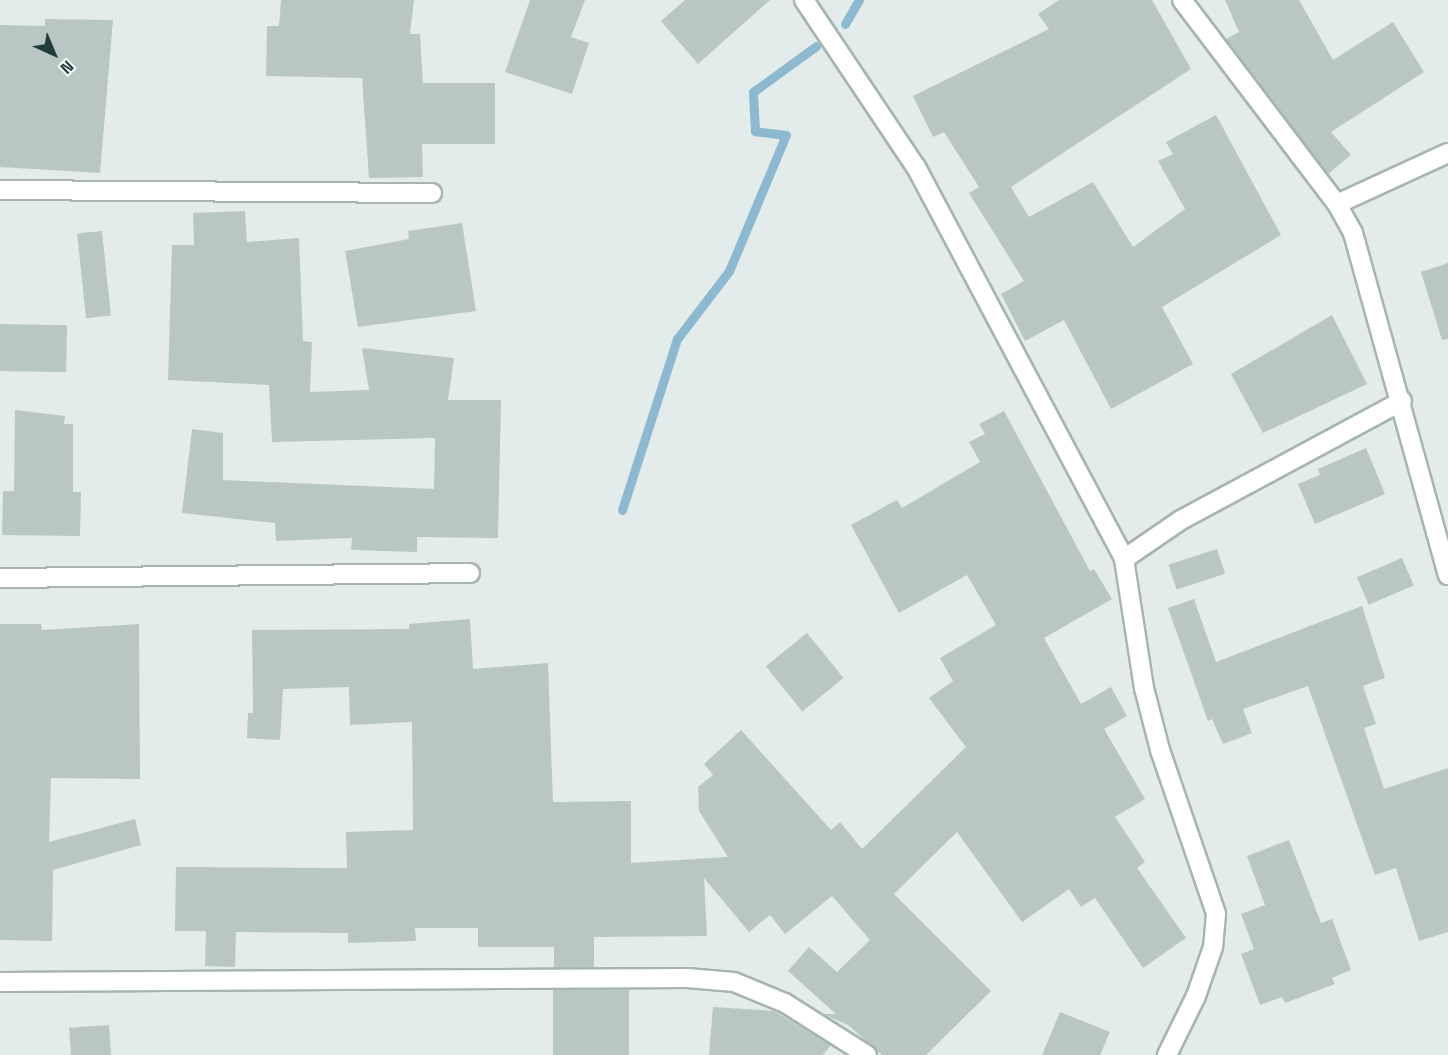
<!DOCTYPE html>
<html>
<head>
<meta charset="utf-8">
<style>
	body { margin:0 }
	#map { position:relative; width:1448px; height:1055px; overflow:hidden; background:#e3ecea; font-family:"Space Grotesk",sans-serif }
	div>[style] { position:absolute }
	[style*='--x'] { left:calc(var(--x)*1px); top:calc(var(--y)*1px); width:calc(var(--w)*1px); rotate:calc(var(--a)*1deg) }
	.stream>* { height:9px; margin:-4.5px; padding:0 4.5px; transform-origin:4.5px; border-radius:4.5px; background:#8cb9d0 }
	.building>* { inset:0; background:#b8c7c3; transform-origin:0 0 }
	.roads { filter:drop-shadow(2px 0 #a6b4b2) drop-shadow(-2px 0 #a6b4b2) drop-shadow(0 2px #a6b4b2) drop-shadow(0 -2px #a6b4b2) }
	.minor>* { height:18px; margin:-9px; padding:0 9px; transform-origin:9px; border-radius:9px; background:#fff }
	span { translate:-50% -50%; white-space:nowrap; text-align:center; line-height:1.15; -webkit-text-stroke:4.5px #f3f9f7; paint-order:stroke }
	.north { position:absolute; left:24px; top:24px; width:60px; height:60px; -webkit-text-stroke:4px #f3f9f7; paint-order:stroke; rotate:136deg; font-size:16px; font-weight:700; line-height:24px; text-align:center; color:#233d3b }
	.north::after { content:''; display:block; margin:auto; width:21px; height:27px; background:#233d3b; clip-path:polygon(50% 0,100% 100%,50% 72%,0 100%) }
</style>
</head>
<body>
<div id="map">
	<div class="stream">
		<i style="--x:845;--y:24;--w:28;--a:-60"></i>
		<i style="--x:622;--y:510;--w:180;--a:-72.2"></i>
		<i style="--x:677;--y:339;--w:86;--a:-52.6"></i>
		<i style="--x:729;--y:271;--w:147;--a:-67.3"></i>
		<i style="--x:786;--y:135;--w:31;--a:-173"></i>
		<i style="--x:755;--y:131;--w:39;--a:-93"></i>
		<i style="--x:753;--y:92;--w:78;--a:-36.1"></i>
	</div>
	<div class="building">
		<i style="clip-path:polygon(281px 0,414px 0,410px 34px,420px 34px,423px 83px,495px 83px,495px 144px,422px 144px,423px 177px,369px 178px,362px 78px,266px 76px,267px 26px,279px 26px)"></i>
		<i style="clip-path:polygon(530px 0,585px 0,571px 37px,589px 43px,572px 94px,505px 72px)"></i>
		<i style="clip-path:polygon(685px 0,770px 0,698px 64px,661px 21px)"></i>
		<i style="clip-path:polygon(1059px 0,1152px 0,1191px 69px,1011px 187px,1029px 217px,1093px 182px,1133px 247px,1185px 209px,1158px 161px,1173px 154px,1166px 142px,1216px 115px,1281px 235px,1162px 307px,1193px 364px,1111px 409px,1064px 320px,1025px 341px,1001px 294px,1024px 281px,969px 193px,979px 187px,944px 132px,933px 137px,913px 96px,1049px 29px,1038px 14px)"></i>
		<i style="clip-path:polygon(1225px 0,1299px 0,1333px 60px,1393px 22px,1424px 72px,1331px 132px,1351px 155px,1328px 174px,1226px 39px,1239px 32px)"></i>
		<i style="clip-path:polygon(45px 19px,113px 20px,100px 173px,0 167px,0 25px,45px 26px)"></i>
		<i style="clip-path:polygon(245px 211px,247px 242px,299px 238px,303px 341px,312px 342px,310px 392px,369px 390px,362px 348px,454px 358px,448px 400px,501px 400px,498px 538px,417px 537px,417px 552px,351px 550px,352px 538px,276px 541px,275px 523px,182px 513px,192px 429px,223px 433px,223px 480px,434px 489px,435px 438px,272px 442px,269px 385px,168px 380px,172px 245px,194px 245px,193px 213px)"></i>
		<i style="clip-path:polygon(462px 223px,476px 311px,358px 327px,345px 251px,409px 239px,408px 231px)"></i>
		<i style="left:102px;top:231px;width:85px;height:25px;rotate:84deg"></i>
		<i style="clip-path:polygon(1448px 263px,1448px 339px,1442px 340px,1421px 272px)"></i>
		<i style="clip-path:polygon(1332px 315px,1367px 384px,1263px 433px,1231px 374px)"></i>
		<i style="left:0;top:324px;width:67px;height:47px;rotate:1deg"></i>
		<i style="clip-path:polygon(15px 410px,65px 416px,64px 424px,73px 424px,73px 492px,81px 492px,80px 536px,2px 535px,3px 491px,14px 491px)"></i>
		<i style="clip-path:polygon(1004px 411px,1090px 571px,1094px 569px,1112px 599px,1044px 638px,1081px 704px,1111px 687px,1127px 716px,1104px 729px,1145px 799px,1115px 817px,1145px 862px,1137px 868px,1186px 938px,1143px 968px,1095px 898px,1081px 907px,1069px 889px,1022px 922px,957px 832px,894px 894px,991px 991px,926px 1055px,882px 1055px,848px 1025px,823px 1014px,836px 1014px,788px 971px,809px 947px,837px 972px,870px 940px,832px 896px,785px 934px,770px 915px,749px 932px,704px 878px,707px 936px,594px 937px,594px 967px,554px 968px,554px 947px,478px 947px,478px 928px,415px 928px,416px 941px,348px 943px,348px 933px,236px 932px,235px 967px,205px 966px,206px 931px,175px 931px,176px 867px,347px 868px,346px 832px,413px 830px,412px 722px,350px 725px,349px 687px,283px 689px,280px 740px,247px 738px,248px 713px,253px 713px,252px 630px,409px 629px,409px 624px,470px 619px,473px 669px,548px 663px,553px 802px,631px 801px,631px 863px,728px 857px,699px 811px,698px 787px,713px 775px,704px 764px,741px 730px,831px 830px,840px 822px,862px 849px,966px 747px,929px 698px,953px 681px,940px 658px,996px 625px,967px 575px,899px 613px,851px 525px,897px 500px,902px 508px,980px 462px,969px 442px,985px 434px,979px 424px)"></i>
		<i style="clip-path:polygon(1366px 448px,1385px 494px,1315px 524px,1298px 484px,1320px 475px,1318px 469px)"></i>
		<i style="left:1217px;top:549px;width:26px;height:51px;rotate:72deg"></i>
		<i style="left:1402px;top:558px;width:30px;height:49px;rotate:67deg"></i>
		<i style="clip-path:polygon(1194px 599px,1216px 662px,1362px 606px,1385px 678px,1363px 686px,1376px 724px,1364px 728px,1384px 789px,1448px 768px,1448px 932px,1419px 941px,1396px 868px,1375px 875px,1308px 686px,1243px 709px,1252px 733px,1223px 744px,1212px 719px,1208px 721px,1168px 608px)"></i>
		<i style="clip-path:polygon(0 624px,41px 624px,42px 630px,139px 624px,140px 779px,51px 778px,49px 842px,135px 819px,141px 845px,53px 870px,52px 941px,0 940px)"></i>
		<i style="left:807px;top:633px;width:58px;height:53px;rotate:51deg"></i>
		<i style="clip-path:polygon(1289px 840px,1321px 923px,1332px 919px,1351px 970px,1332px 978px,1335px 984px,1285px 1003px,1282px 997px,1260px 1005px,1241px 954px,1254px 949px,1241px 914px,1265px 905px,1247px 856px)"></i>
		<i style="left:553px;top:990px;width:76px;height:65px"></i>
		<i style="clip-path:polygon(713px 1007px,774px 1011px,831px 1045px,823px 1055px,709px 1055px)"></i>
		<i style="clip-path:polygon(1060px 1012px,1110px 1032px,1100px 1055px,1042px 1055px)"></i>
		<i style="left:109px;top:1025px;width:30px;height:40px;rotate:86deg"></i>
	</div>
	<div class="roads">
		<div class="minor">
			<i style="--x:804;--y:0;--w:201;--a:56.2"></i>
			<i style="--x:916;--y:167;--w:444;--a:62"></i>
			<i style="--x:1124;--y:559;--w:131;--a:81.2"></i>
			<i style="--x:1144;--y:688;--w:64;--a:75.5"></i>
			<i style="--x:1160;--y:750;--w:173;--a:71.1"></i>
			<i style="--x:1216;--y:914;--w:33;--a:95"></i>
			<i style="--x:1213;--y:947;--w:52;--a:109.1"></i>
			<i style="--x:1196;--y:996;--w:66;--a:116.2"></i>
			<i style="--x:1182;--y:0;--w:256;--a:52.8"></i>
			<i style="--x:1337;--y:204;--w:33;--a:61"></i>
			<i style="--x:1353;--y:233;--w:355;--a:74.5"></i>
			<i style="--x:0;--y:190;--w:432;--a:0.4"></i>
			<i style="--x:1337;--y:204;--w:122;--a:-24.7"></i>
			<i style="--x:1124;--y:559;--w:69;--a:-34.4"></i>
			<i style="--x:1181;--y:520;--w:251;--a:-28.3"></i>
			<i style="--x:0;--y:578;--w:470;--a:-0.6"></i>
			<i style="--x:0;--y:982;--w:687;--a:-0.33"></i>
			<i style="--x:687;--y:978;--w:47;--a:4.9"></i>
			<i style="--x:734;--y:982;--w:55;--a:22.4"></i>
			<i style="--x:785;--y:1003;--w:97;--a:32.4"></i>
		</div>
	</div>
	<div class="north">N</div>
</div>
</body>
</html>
